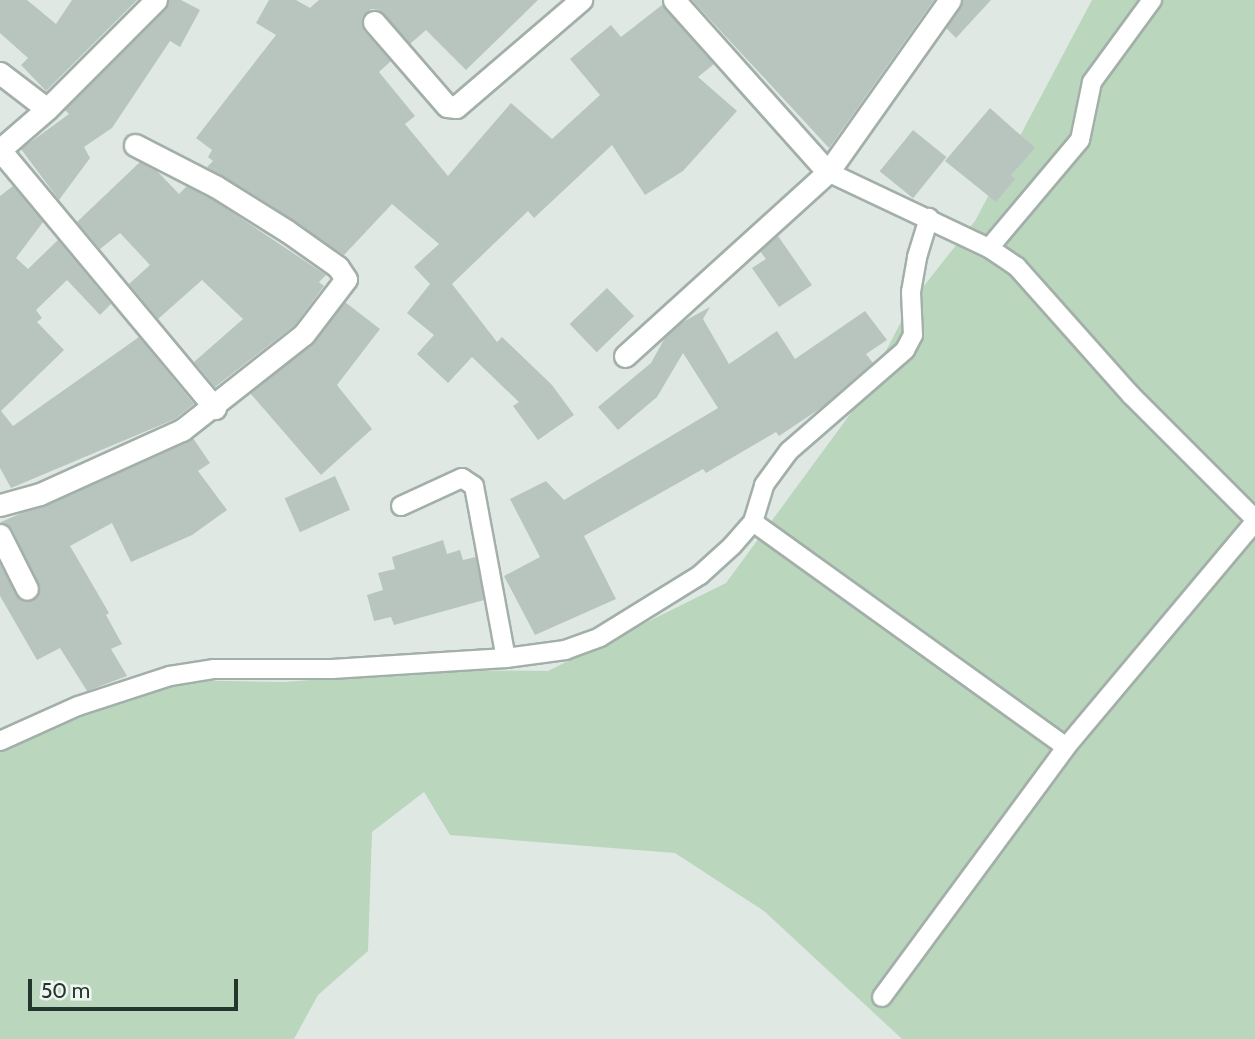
<!DOCTYPE html>
<html>
<head>
<meta charset="utf-8">
<style>
	body { margin:0 }
	#map { position:relative; width:1255px; height:1039px; overflow:hidden; background:#dfe8e3; font-family:Cabin,sans-serif }
	div>[style] { position:absolute }
	[style*='--x'] { left:calc(var(--x)*1px); top:calc(var(--y)*1px); width:calc(var(--w)*1px); rotate:calc(var(--a)*1deg) }
	.green>* { inset:0; background:#bad7be }
	.building>* { inset:0; background:#b8c5bf; transform-origin:0 0 }
	.roads { filter:drop-shadow(2px 0 #a3afa9) drop-shadow(-2px 0 #a3afa9) drop-shadow(0 2px #a3afa9) drop-shadow(0 -2px #a3afa9) }
	.lane>* { height:18px; margin:-9px; padding:0 9px; transform-origin:9px; border-radius:9px; background:#fff }
	.street>* { height:21px; margin:-10.5px; padding:0 10.5px; transform-origin:10.5px; border-radius:10.5px; background:#fff }
	span { translate:-50% -50%; white-space:nowrap; text-align:center; line-height:1.15; -webkit-text-stroke:6px #eff5f1; paint-order:stroke }
	.scale { position:absolute; left:28px; top:979px; width:210px; height:32px; box-sizing:border-box; border:4px solid #22362e; border-top:0; padding-left:9px; font-size:21px; line-height:24px; white-space:nowrap; color:#22362e; -webkit-text-stroke:5px #eff5f1; paint-order:stroke }
</style>
</head>
<body>
<div id="map">
	<div class="green">
		<i style="clip-path:polygon(1092px 0,1255px 0,1255px 1039px,902px 1039px,764px 911px,675px 853px,450px 835px,424px 792px,372px 832px,368px 951px,318px 995px,294px 1039px,0 1039px,0 750px,173px 680px,284px 682px,443px 670px,548px 671px,726px 583px,859px 402px,912px 301px,975px 221px)"></i>
	</div>
	<div class="building">
		<i style="clip-path:polygon(0 0,27px 0,56px 24px,72px 0,137px 0,46px 91px,21px 65px,28px 58px,0 33px)"></i>
		<i style="clip-path:polygon(169px 0,181px 0,200px 10px,180px 47px,170px 41px,112px 128px,84px 147px,90px 158px,59px 200px,21px 149px,69px 114px,65px 110px,165px 9px)"></i>
		<i style="clip-path:polygon(269px 0,296px 0,310px 8px,319px 0,538px 0,466px 70px,426px 30px,410px 44px,379px 10px,371px 9px,362px 17px,364px 31px,391px 61px,379px 72px,415px 116px,405px 124px,448px 176px,511px 103px,552px 139px,600px 95px,570px 59px,611px 25px,621px 37px,662px 5px,714px 64px,698px 77px,737px 111px,683px 171px,645px 195px,612px 145px,534px 218px,528px 211px,452px 284px,497px 342px,502px 337px,552px 385px,574px 415px,538px 440px,513px 406px,519px 402px,472px 357px,448px 383px,417px 354px,434px 335px,407px 313px,430px 284px,414px 267px,439px 244px,392px 204px,344px 255px,207px 167px,213px 161px,208px 157px,212px 150px,196px 138px,276px 35px,256px 23px)"></i>
		<i style="clip-path:polygon(692px 0,934px 0,829px 148px)"></i>
		<i style="clip-path:polygon(963px 0,991px 0,956px 38px,946px 28px)"></i>
		<i style="clip-path:polygon(990px 108px,1035px 148px,1011px 175px,1015px 179px,996px 202px,945px 161px)"></i>
		<i style="left:913px;top:130px;width:43px;height:53px;rotate:39deg"></i>
		<i style="clip-path:polygon(140px 162px,157px 171px,179px 194px,187px 186px,209px 197px,326px 275px,319px 282px,324px 286px,295px 325px,215px 387px,194px 362px,243px 319px,202px 280px,158px 319px,129px 284px,150px 265px,120px 233px,100px 249px,77px 222px)"></i>
		<i style="clip-path:polygon(13px 186px,43px 222px,16px 258px,28px 269px,58px 240px,111px 304px,100px 315px,67px 280px,36px 310px,42px 318px,37px 322px,64px 350px,1px 411px,13px 426px,139px 337px,194px 404px,175px 419px,11px 488px,0 468px,0 196px)"></i>
		<i style="clip-path:polygon(778px 236px,812px 285px,779px 307px,752px 268px,766px 259px,760px 251px)"></i>
		<i style="left:607px;top:288px;width:39px;height:52px;rotate:46deg"></i>
		<i style="clip-path:polygon(345px 302px,380px 329px,337px 385px,372px 429px,321px 475px,250px 393px,312px 344px)"></i>
		<i style="clip-path:polygon(710px 307px,703px 319px,729px 364px,777px 331px,795px 359px,865px 311px,887px 340px,866px 354px,873px 363px,821px 408px,779px 436px,776px 432px,706px 473px,703px 469px,584px 536px,616px 599px,535px 635px,504px 576px,540px 557px,510px 499px,546px 481px,564px 500px,718px 408px,683px 353px,657px 397px,618px 430px,598px 407px,651px 363px,666px 336px,681px 323px)"></i>
		<i style="clip-path:polygon(193px 438px,210px 463px,198px 471px,227px 510px,192px 535px,131px 562px,112px 523px,70px 546px,109px 613px,106px 615px,122px 644px,111px 649px,127px 676px,87px 691px,60px 648px,37px 660px,0 596px,0 564px,20px 600px,33px 600px,40px 589px,12px 529px,1px 522px)"></i>
		<i style="left:335px;top:476px;width:37px;height:55px;rotate:66deg"></i>
		<i style="clip-path:polygon(443px 540px,447px 554px,460px 550px,463px 560px,476px 557px,484px 600px,394px 625px,391px 617px,374px 621px,367px 595px,383px 590px,378px 573px,395px 569px,392px 557px)"></i>
	</div>
	<div class="roads">
		<div class="lane">
			<i style="--x:828;--y:172;--w:178;--a:25.3"></i>
			<i style="--x:989;--y:248;--w:34;--a:34"></i>
			<i style="--x:1017;--y:267;--w:171;--a:48.3"></i>
			<i style="--x:1131;--y:395;--w:175;--a:45"></i>
			<i style="--x:989;--y:248;--w:141;--a:-49.9"></i>
			<i style="--x:1080;--y:140;--w:59;--a:-78.3"></i>
			<i style="--x:1092;--y:82;--w:102;--a:-53.8"></i>
			<i style="--x:401;--y:506;--w:67;--a:-24.7"></i>
			<i style="--x:462;--y:478;--w:14;--a:34"></i>
			<i style="--x:474;--y:486;--w:175;--a:79.5"></i>
			<i style="--x:753;--y:522;--w:385;--a:35.7"></i>
			<i style="--x:1066;--y:747;--w:294;--a:-50"></i>
			<i style="--x:0;--y:741;--w:85;--a:-24.2"></i>
			<i style="--x:78;--y:706;--w:97;--a:-18.1"></i>
			<i style="--x:170;--y:676;--w:45;--a:-9"></i>
			<i style="--x:214;--y:669;--w:118;--a:0"></i>
			<i style="--x:332;--y:669;--w:174;--a:-3.6"></i>
			<i style="--x:506;--y:658;--w:60;--a:-7.7"></i>
			<i style="--x:565;--y:650;--w:37;--a:-20"></i>
			<i style="--x:600;--y:637;--w:118;--a:-31.8"></i>
			<i style="--x:700;--y:575;--w:43;--a:-42.2"></i>
			<i style="--x:732;--y:546;--w:32;--a:-49"></i>
			<i style="--x:753;--y:522;--w:39;--a:-73"></i>
			<i style="--x:764;--y:485;--w:42;--a:-53.7"></i>
			<i style="--x:789;--y:451;--w:154;--a:-41"></i>
			<i style="--x:905;--y:350;--w:17;--a:-62"></i>
			<i style="--x:913;--y:335;--w:43;--a:-92.7"></i>
			<i style="--x:911;--y:292;--w:36;--a:-80"></i>
			<i style="--x:917;--y:257;--w:41;--a:-72.9"></i>
			<i style="--x:882;--y:997;--w:310;--a:-53.6"></i>
		</div>
		<div class="street">
			<i style="--x:674;--y:0;--w:231;--a:48.2"></i>
			<i style="--x:374;--y:22;--w:111;--a:49"></i>
			<i style="--x:447;--y:106;--w:9;--a:6"></i>
			<i style="--x:456;--y:107;--w:165;--a:-40.6"></i>
			<i style="--x:0;--y:73;--w:59;--a:37.5"></i>
			<i style="--x:47;--y:109;--w:60;--a:139.1"></i>
			<i style="--x:47;--y:109;--w:154;--a:-45"></i>
			<i style="--x:0;--y:150;--w:336;--a:50.2"></i>
			<i style="--x:625;--y:356;--w:274;--a:-42.2"></i>
			<i style="--x:828;--y:172;--w:211;--a:-54.7"></i>
			<i style="--x:0;--y:505;--w:41;--a:-15.4"></i>
			<i style="--x:40;--y:494;--w:156;--a:-24.3"></i>
			<i style="--x:182;--y:430;--w:155;--a:-38.2"></i>
			<i style="--x:304;--y:334;--w:69;--a:-52.6"></i>
			<i style="--x:346;--y:279;--w:14;--a:-124"></i>
			<i style="--x:338;--y:267;--w:62;--a:-144.8"></i>
			<i style="--x:287;--y:231;--w:85;--a:-148"></i>
			<i style="--x:215;--y:186;--w:90;--a:-152.9"></i>
			<i style="--x:0;--y:535;--w:60;--a:63.4"></i>
		</div>
	</div>
	<div class="scale">50 m</div>
</div>
</body>
</html>
